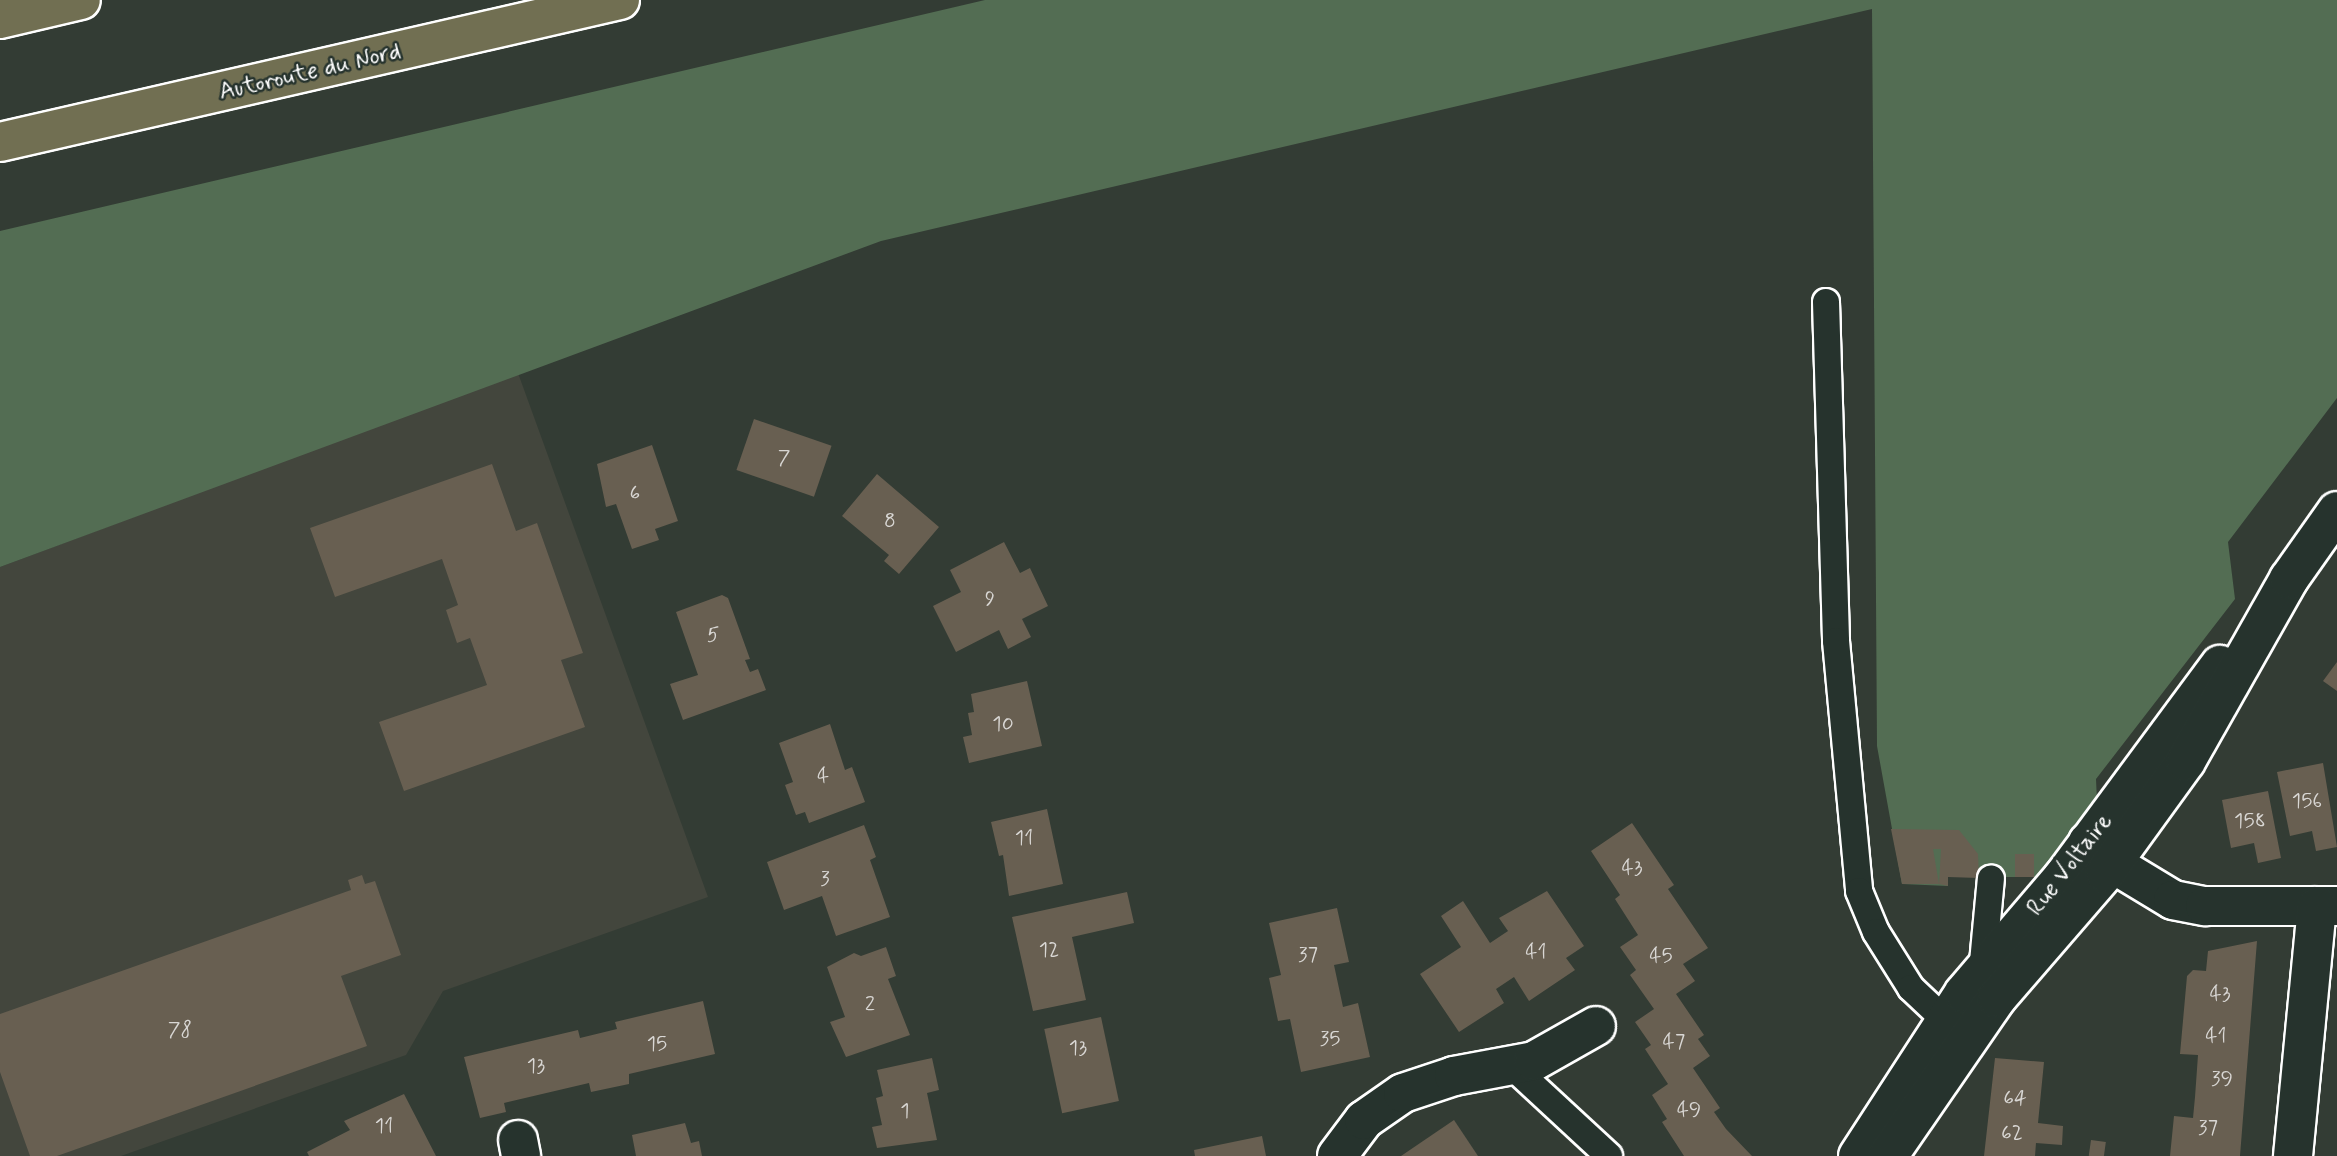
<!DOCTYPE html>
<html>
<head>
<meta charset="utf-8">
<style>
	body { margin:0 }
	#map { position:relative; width:2337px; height:1156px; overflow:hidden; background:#333c34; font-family:Mynerve,sans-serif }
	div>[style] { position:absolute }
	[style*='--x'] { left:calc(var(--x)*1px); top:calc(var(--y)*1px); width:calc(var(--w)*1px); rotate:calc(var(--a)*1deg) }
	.built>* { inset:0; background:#43463d }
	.green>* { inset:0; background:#536d53 }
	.building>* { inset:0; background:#685f51; transform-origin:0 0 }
	.roads { filter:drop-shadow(2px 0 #fff) drop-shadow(-2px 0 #fff) drop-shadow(0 2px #fff) drop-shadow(0 -2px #fff) }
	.lane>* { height:26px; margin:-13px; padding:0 13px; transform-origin:13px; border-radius:13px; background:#26332d }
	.street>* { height:38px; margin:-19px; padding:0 19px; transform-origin:19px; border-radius:19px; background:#26332d }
	.secondary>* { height:38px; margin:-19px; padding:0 19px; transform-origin:19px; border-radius:19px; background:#26332d }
	.highway>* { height:38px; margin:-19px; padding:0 19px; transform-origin:19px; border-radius:19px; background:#716f52 }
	span { translate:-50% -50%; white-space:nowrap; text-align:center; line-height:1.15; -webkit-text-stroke:5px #26332d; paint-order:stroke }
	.number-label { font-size:21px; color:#d9d7d4 }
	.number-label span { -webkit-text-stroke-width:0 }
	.street-label { font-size:24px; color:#fff }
</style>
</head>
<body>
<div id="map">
	<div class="built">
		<i style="clip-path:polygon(518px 373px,708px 897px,443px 991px,406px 1055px,121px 1156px,0 1156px,0 567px)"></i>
	</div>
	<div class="green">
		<i style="clip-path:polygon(985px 0,2337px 0,2337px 398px,2228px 542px,2235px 599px,2096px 779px,2097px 801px,2039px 877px,1948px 877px,1948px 886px,1902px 884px,1877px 746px,1872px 9px,881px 241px,0 567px,0 231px)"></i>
	</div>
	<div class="building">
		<i style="left:754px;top:419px;width:82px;height:54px;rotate:19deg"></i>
		<i style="clip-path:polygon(652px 445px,678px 521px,655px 529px,659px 540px,632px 549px,616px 504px,606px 507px,597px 464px)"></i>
		<i style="clip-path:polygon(492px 464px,516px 531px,537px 523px,583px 653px,561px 660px,585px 727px,404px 791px,379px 722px,487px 685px,470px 638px,457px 643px,446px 610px,458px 605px,442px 559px,335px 597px,310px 528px)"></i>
		<i style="clip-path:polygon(877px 474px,939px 527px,899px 574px,884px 561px,889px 555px,842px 516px)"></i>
		<i style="clip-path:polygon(1004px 542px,1020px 573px,1030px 568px,1048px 606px,1022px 619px,1031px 637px,1008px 649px,999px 630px,956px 652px,933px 606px,961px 592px,950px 570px)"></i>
		<i style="clip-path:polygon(722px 595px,728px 598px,750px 659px,745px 660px,750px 672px,758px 669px,766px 690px,683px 720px,670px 684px,698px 675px,676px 612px)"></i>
		<i style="clip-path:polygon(2337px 662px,2337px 691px,2323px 681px)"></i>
		<i style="clip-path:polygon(1027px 681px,1042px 746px,969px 763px,963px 737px,972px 735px,968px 713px,974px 712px,971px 694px)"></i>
		<i style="clip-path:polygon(830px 724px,845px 770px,852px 767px,865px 802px,809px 823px,805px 812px,796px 815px,785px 785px,793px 782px,779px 743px)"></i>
		<i style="clip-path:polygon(2323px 763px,2337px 847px,2316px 851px,2312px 831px,2290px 836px,2277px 772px)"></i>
		<i style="clip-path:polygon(2268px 791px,2281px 858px,2258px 863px,2254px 843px,2231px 848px,2222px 800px)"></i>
		<i style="clip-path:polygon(1047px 809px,1063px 884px,1009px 896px,1003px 855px,999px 856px,991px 822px)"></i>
		<i style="clip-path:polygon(1632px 823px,1674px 885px,1668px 889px,1708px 948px,1683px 964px,1695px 981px,1676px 994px,1704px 1035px,1698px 1039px,1710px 1056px,1693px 1068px,1720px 1108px,1714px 1112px,1726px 1129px,1752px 1156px,1684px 1156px,1662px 1122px,1667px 1119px,1652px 1095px,1668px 1084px,1645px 1049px,1651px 1045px,1635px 1022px,1654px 1009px,1630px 975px,1636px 970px,1620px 947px,1638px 935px,1615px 899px,1620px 895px,1591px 851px)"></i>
		<i style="clip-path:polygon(864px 825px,876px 857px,870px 860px,890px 917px,836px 936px,822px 896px,784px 910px,767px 862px)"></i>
		<i style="clip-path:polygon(1891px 829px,1959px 830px,1978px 854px,1979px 878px,1948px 877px,1948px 886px,1939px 884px,1941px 849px,1933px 849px,1939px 884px,1902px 884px)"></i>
		<i style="left:2015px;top:854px;width:19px;height:23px"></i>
		<i style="clip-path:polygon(362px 875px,365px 884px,375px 881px,401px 955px,341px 976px,367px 1046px,57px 1156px,30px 1156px,0 1072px,0 1014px,351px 890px,348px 880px)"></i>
		<i style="clip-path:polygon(1547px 891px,1584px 946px,1566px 958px,1575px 970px,1529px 1001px,1514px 977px,1496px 989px,1504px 1003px,1459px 1032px,1420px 974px,1461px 947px,1441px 916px,1463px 901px,1490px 943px,1508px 931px,1499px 918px)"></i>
		<i style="clip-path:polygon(1127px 892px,1134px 923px,1072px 937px,1086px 1000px,1033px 1011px,1012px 917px)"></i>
		<i style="clip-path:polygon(1337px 908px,1349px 962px,1334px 965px,1343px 1007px,1358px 1003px,1370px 1057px,1301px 1072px,1290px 1019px,1278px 1021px,1269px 978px,1281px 975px,1269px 923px)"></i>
		<i style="clip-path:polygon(2257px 941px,2240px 1156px,2170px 1156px,2174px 1116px,2193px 1118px,2195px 1097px,2198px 1055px,2180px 1054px,2187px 976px,2193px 970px,2206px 971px,2208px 951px)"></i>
		<i style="clip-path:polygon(886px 947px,896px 976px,888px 979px,910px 1035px,846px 1057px,830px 1022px,845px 1017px,827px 967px,854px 953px,861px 956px)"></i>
		<i style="clip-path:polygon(703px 1001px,715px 1054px,629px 1074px,629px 1084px,591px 1092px,589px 1083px,504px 1103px,506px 1112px,480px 1118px,464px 1057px,578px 1030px,580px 1038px,617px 1029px,615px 1022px)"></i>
		<i style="left:1101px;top:1017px;width:86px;height:58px;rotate:78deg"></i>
		<i style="clip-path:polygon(932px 1058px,939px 1090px,927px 1093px,937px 1140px,877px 1148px,872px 1127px,882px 1125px,876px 1098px,883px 1096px,877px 1070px)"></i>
		<i style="clip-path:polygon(1995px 1058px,2044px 1062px,2038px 1123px,2063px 1126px,2062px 1145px,2036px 1143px,2035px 1156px,1984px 1156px)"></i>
		<i style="clip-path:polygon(404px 1094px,436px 1156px,309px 1156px,307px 1152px,350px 1130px,344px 1121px)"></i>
		<i style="clip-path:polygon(1454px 1120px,1478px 1156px,1401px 1156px)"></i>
		<i style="clip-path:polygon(685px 1123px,691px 1143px,699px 1141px,702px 1156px,636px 1156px,632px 1135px)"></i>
		<i style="clip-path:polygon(1262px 1136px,1266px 1156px,1195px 1156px,1194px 1150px)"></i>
		<i style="left:2091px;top:1140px;width:15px;height:16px;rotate:8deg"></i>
	</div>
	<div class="roads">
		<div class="lane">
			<i style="--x:1826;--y:302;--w:339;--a:88.3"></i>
			<i style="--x:1836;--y:641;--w:251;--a:84.7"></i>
			<i style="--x:1859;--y:891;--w:44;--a:67.5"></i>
			<i style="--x:1876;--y:932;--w:66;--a:58"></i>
			<i style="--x:1911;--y:988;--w:47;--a:43.3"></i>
			<i style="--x:1982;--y:973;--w:95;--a:-84.6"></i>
			<i style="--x:1513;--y:1067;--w:131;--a:42.8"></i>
		</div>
		<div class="street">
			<i style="--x:2088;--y:842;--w:32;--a:41"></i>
			<i style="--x:2112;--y:863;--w:71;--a:31.2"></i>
			<i style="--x:2173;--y:900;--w:33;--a:11"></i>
			<i style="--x:2205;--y:906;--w:132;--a:0"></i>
			<i style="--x:518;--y:1140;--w:16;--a:79"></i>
			<i style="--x:1337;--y:1156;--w:45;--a:-53.1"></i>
			<i style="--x:1364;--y:1120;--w:47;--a:-34.7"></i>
			<i style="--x:1403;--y:1093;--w:54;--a:-18.4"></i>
			<i style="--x:1454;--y:1076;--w:81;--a:-10.6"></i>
			<i style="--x:1534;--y:1061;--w:71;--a:-29.4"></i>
			<i style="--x:2293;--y:1156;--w:251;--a:-84.5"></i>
		</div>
		<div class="secondary">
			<i style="--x:1858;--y:1156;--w:194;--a:-57"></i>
			<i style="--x:1964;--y:993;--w:153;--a:-49.5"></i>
			<i style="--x:2063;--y:877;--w:264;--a:-53.5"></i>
			<i style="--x:1888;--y:1156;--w:192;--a:-55.4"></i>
			<i style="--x:1997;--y:998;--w:165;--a:-49.2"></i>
			<i style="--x:2105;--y:873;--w:138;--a:-54.1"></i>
			<i style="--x:2186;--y:761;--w:209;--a:-60.5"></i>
			<i style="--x:2289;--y:579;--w:83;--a:-54.8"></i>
		</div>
		<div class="highway">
			<i style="--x:0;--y:19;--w:83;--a:-13.2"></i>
			<i style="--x:0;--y:142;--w:636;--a:-12.9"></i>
		</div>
	</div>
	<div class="number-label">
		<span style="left:784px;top:458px">7</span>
		<span style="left:635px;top:493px">6</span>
		<span style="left:890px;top:521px">8</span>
		<span style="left:990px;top:599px">9</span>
		<span style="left:713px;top:635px">5</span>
		<span style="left:1003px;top:724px">10</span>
		<span style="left:823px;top:776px">4</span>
		<span style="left:2307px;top:801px">156</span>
		<span style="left:2250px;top:821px">158</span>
		<span style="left:1024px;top:838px">11</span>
		<span style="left:1632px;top:868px">43</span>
		<span style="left:825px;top:879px">3</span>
		<span style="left:1049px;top:950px">12</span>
		<span style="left:1536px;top:952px">41</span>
		<span style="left:1308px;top:955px">37</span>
		<span style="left:1661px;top:956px">45</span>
		<span style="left:2220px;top:994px">43</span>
		<span style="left:870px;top:1004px">2</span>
		<span style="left:180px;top:1030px">78</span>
		<span style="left:2216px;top:1036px">41</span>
		<span style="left:1330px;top:1039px">35</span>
		<span style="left:1674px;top:1042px">47</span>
		<span style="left:657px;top:1044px">15</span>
		<span style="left:1078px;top:1048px">13</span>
		<span style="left:536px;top:1066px">13</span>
		<span style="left:2222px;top:1079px">39</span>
		<span style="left:2015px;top:1098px">64</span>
		<span style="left:1689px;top:1110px">49</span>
		<span style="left:905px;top:1111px">1</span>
		<span style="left:384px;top:1126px">11</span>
		<span style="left:2208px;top:1128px">37</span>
		<span style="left:2012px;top:1133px">62</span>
	</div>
	<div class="street-label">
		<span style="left:310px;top:72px;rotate:-13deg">Autoroute du Nord</span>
		<span style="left:2070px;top:865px;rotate:-52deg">Rue Voltaire</span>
	</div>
</div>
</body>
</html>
